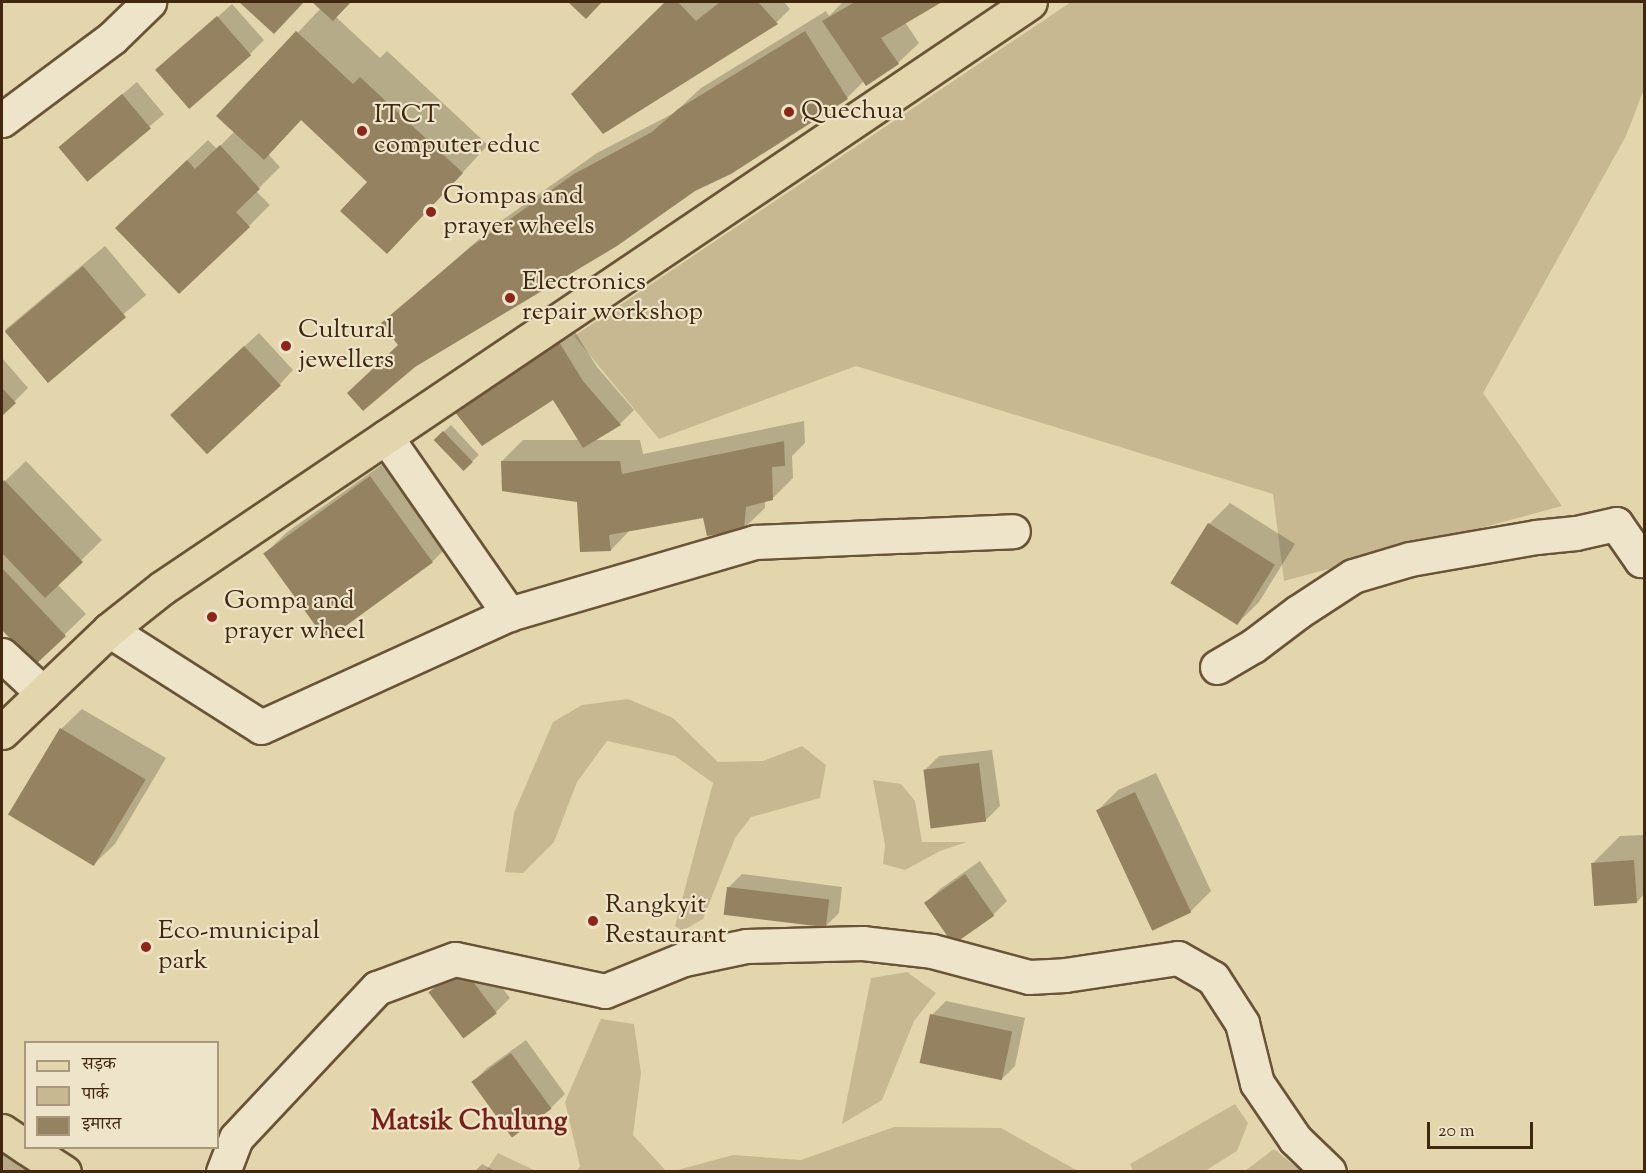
<!DOCTYPE html>
<html>
<head>
<meta charset="utf-8">
<style>
	body { margin:0 }
	#map { position:relative; width:1646px; height:1173px; overflow:hidden; background:#e3d6ac; font-family:"Sorts Mill Goudy","Noto Serif Devanagari",serif }
	div>[style] { position:absolute }
	[style*='--x'] { left:calc(var(--x)*1px); top:calc(var(--y)*1px); width:calc(var(--w)*1px); rotate:calc(var(--a)*1deg) }
	.green>* { inset:0; background:#c7b891 }
	.shadow>* { inset:0; background:#0003; transform-origin:0 0 }
	.building>* { inset:0; background:#958260; transform-origin:0 0 }
	.roads { filter:drop-shadow(2px 0 #6a5336) drop-shadow(-2px 0 #6a5336) drop-shadow(0 2px #6a5336) drop-shadow(0 -2px #6a5336) }
	.minor>* { height:33px; margin:-16.5px; padding:0 16.5px; transform-origin:16.5px; border-radius:16.5px; background:#ede4c9 }
	.major>* { height:33px; margin:-16.5px; padding:0 16.5px; transform-origin:16.5px; border-radius:16.5px; background:#e3d6ac }
	.dots>* { width:16px; height:16px; translate:-50% -50%; box-sizing:border-box; border:3px solid #ede4c9; border-radius:50% }
	span { translate:-50% -50%; white-space:nowrap; text-align:center; line-height:1.15; -webkit-text-stroke:4.5px #ede4c9; paint-order:stroke }
	.poi-label { font-size:26px; color:#41270e }
	.left { translate:0 -50%; text-align:left }
	.quarter-label { font-size:28px; color:#7a1f14; font-weight:700 }
	.frame { position:absolute; inset:0; border:3px solid #41270e; pointer-events:none }
	.legend { position:absolute; left:24px; top:1041px; width:195px; height:108px; box-sizing:border-box; background:#ede4c9; border:2px solid #a8987e; margin:0; padding:8px 10px; list-style:none; font-size:18px; color:#41270e }
	.legend li { display:flex; align-items:center; gap:12px; height:30px }
	.legend b { width:30px; border:2px solid #a8987e }
	.scale { position:absolute; left:1427px; top:1122px; width:106px; height:27px; box-sizing:border-box; border:3px solid #41270e; border-top:0; padding-left:8px; font-size:18px; line-height:21px; white-space:nowrap; color:#41270e; -webkit-text-stroke:4px #ede4c9; paint-order:stroke }
</style>
</head>
<body>
<div id="map">
	<div class="green">
		<i style="clip-path:polygon(1071px 2px,1644px 2px,1644px 89px,1626px 136px,1483px 393px,1562px 506px,1284px 581px,1273px 494px,856px 366px,659px 439px,574px 336px)"></i>
		<i style="clip-path:polygon(628px 699px,673px 718px,718px 762px,763px 761px,802px 746px,826px 765px,820px 798px,751px 817px,735px 838px,703px 919px,682px 931px,675px 926px,713px 783px,675px 756px,607px 741px,577px 782px,554px 842px,523px 873px,505px 872px,514px 813px,553px 722px,582px 705px)"></i>
		<i style="clip-path:polygon(873px 780px,901px 784px,915px 801px,922px 842px,967px 842px,940px 851px,905px 870px,883px 864px,885px 845px)"></i>
		<i style="clip-path:polygon(907px 972px,936px 993px,914px 1021px,882px 1100px,842px 1124px,871px 978px)"></i>
		<i style="clip-path:polygon(601px 1019px,634px 1024px,641px 1073px,633px 1135px,666px 1171px,577px 1171px,580px 1166px,565px 1102px)"></i>
		<i style="clip-path:polygon(1235px 1104px,1248px 1123px,1237px 1151px,1205px 1171px,1133px 1171px,1130px 1164px)"></i>
		<i style="clip-path:polygon(894px 1127px,1001px 1128px,1078px 1171px,674px 1171px,733px 1155px,801px 1160px)"></i>
		<i style="clip-path:polygon(1274px 1149px,1301px 1171px,1245px 1171px)"></i>
		<i style="clip-path:polygon(498px 1153px,536px 1171px,486px 1171px)"></i>
	</div>
	<div class="shadow">
		<i style="clip-path:polygon(241px 2px,303px 2px,274px 32px)"></i>
		<i style="clip-path:polygon(314px 2px,350px 2px,335px 16px,380px 58px,387px 51px,488px 145px,414px 225px,302px 119px,268px 154px,280px 167px,256px 191px,270px 205px,249px 226px,138px 207px,208px 140px,217px 149px,235px 131px,219px 116px,321px 8px)"></i>
		<i style="clip-path:polygon(667px 2px,784px 2px,790px 9px,777px 22px,727px 53px,573px 94px)"></i>
		<i style="clip-path:polygon(843px 2px,939px 2px,905px 22px,919px 43px,898px 63px,864px 81px,847px 98px,694px 189px,400px 345px,383px 323px,494px 226px,597px 153px,674px 113px,701px 88px,826px 11px,829px 16px)"></i>
		<i style="clip-path:polygon(232px 4px,264px 40px,250px 54px,158px 71px)"></i>
		<i style="left:137px;top:82px;width:42px;height:101px;rotate:50deg"></i>
		<i style="left:105px;top:246px;width:64px;height:130px;rotate:50deg"></i>
		<i style="clip-path:polygon(573px 329px,597px 367px,634px 410px,620px 424px,593px 440px,640px 440px,643px 454px,804px 421px,805px 443px,792px 456px,793px 478px,772px 499px,765px 501px,765px 508px,744px 528px,704px 516px,631px 529px,611px 550px,581px 551px,579px 501px,502px 461px,523px 440px,580px 440px,554px 398px,456px 411px,470px 397px)"></i>
		<i style="clip-path:polygon(259px 333px,293px 370px,280px 384px,186px 401px)"></i>
		<i style="clip-path:polygon(2px 358px,28px 388px,2px 414px)"></i>
		<i style="left:451px;top:425px;width:41px;height:22px;rotate:47deg"></i>
		<i style="clip-path:polygon(26px 461px,102px 540px,57px 584px,86px 614px,35px 663px,2px 628px,2px 484px)"></i>
		<i style="clip-path:polygon(384px 463px,446px 548px,432px 562px,265px 554px,286px 533px)"></i>
		<i style="clip-path:polygon(1230px 503px,1295px 544px,1259px 602px,1238px 623px,1209px 524px)"></i>
		<i style="clip-path:polygon(82px 709px,166px 758px,115px 844px,94px 864px,61px 729px)"></i>
		<i style="clip-path:polygon(992px 750px,1000px 806px,986px 820px,925px 770px,939px 756px)"></i>
		<i style="clip-path:polygon(1156px 773px,1211px 891px,1190px 912px,1097px 811px,1118px 790px)"></i>
		<i style="clip-path:polygon(1644px 835px,1644px 894px,1637px 902px,1593px 863px,1620px 836px)"></i>
		<i style="clip-path:polygon(980px 861px,1007px 901px,993px 915px,926px 903px,940px 889px)"></i>
		<i style="clip-path:polygon(742px 874px,842px 887px,839px 913px,825px 927px,728px 888px)"></i>
		<i style="clip-path:polygon(477px 954px,510px 998px,496px 1012px,430px 992px)"></i>
		<i style="clip-path:polygon(946px 1001px,1025px 1018px,1015px 1066px,1001px 1080px,932px 1015px)"></i>
		<i style="clip-path:polygon(526px 1040px,565px 1094px,551px 1108px,473px 1082px,487px 1068px)"></i>
		<i style="clip-path:polygon(2px 1150px,64px 1172px,2px 1172px)"></i>
		<i style="clip-path:polygon(482px 1164px,497px 1172px,474px 1172px)"></i>
	</div>
	<div class="building">
		<i style="clip-path:polygon(239px 2px,304px 2px,274px 34px)"></i>
		<i style="clip-path:polygon(312px 2px,351px 2px,333px 21px)"></i>
		<i style="clip-path:polygon(568px 2px,602px 2px,586px 19px)"></i>
		<i style="clip-path:polygon(665px 2px,678px 2px,696px 21px,720px 2px,758px 2px,778px 24px,603px 134px,571px 94px)"></i>
		<i style="clip-path:polygon(855px 2px,942px 2px,881px 38px,899px 64px,866px 86px,822px 21px)"></i>
		<i style="left:217px;top:16px;width:52px;height:82px;rotate:49deg"></i>
		<i style="clip-path:polygon(296px 31px,353px 84px,360px 77px,463px 173px,387px 254px,340px 211px,367px 182px,301px 120px,264px 160px,216px 116px)"></i>
		<i style="clip-path:polygon(805px 31px,848px 99px,731px 174px,695px 191px,617px 246px,415px 367px,363px 411px,347px 393px,398px 345px,381px 323px,472px 246px,574px 174px,652px 132px,678px 109px)"></i>
		<i style="left:122px;top:94px;width:45px;height:83px;rotate:50deg"></i>
		<i style="clip-path:polygon(220px 145px,260px 189px,236px 212px,250px 227px,179px 294px,115px 228px,187px 160px,195px 169px)"></i>
		<i style="left:83px;top:266px;width:67px;height:102px;rotate:50deg"></i>
		<i style="clip-path:polygon(559px 342px,583px 381px,621px 425px,583px 448px,553px 400px,482px 446px,454px 411px)"></i>
		<i style="left:244px;top:346px;width:54px;height:101px;rotate:47deg"></i>
		<i style="clip-path:polygon(2px 388px,16px 403px,2px 416px)"></i>
		<i style="left:443px;top:431px;width:43px;height:13px;rotate:46deg"></i>
		<i style="clip-path:polygon(784px 441px,785px 466px,772px 467px,773px 500px,746px 507px,744px 530px,707px 536px,703px 518px,609px 535px,611px 551px,580px 552px,577px 502px,502px 491px,501px 461px,620px 461px,622px 474px)"></i>
		<i style="left:370px;top:476px;width:107px;height:132px;rotate:54deg"></i>
		<i style="clip-path:polygon(4px 480px,83px 562px,45px 598px,2px 553px,2px 483px)"></i>
		<i style="left:1208px;top:523px;width:79px;height:71px;rotate:32deg"></i>
		<i style="clip-path:polygon(2px 568px,66px 636px,35px 665px,2px 630px)"></i>
		<i style="left:60px;top:728px;width:100px;height:101px;rotate:31deg"></i>
		<i style="left:979px;top:763px;width:59px;height:56px;rotate:83deg"></i>
		<i style="left:1135px;top:792px;width:133px;height:43px;rotate:65deg"></i>
		<i style="left:1634px;top:860px;width:43px;height:43px;rotate:86deg"></i>
		<i style="left:965px;top:874px;width:51px;height:50px;rotate:55deg"></i>
		<i style="left:727px;top:887px;width:103px;height:28px;rotate:7deg"></i>
		<i style="left:462px;top:967px;width:58px;height:42px;rotate:53deg"></i>
		<i style="left:930px;top:1014px;width:84px;height:50px;rotate:12deg"></i>
		<i style="left:511px;top:1053px;width:69px;height:49px;rotate:54deg"></i>
	</div>
	<div class="roads">
		<div class="minor">
			<i style="--x:2;--y:120;--w:137;--a:-36.7"></i>
			<i style="--x:112;--y:38;--w:52;--a:-44.2"></i>
			<i style="--x:386;--y:437;--w:216;--a:55.2"></i>
			<i style="--x:109;--y:630;--w:180;--a:32.5"></i>
			<i style="--x:261;--y:727;--w:273;--a:-24.5"></i>
			<i style="--x:509;--y:614;--w:256;--a:-16.3"></i>
			<i style="--x:755;--y:542;--w:258;--a:-2.4"></i>
			<i style="--x:2;--y:655;--w:56;--a:42.8"></i>
			<i style="--x:1217;--y:667;--w:42;--a:-30.3"></i>
			<i style="--x:1253;--y:646;--w:56;--a:-37.1"></i>
			<i style="--x:1298;--y:612;--w:66;--a:-33.2"></i>
			<i style="--x:1353;--y:576;--w:59;--a:-16.6"></i>
			<i style="--x:1410;--y:559;--w:128;--a:-9.9"></i>
			<i style="--x:1536;--y:537;--w:40;--a:-5.7"></i>
			<i style="--x:1576;--y:533;--w:41;--a:-12.7"></i>
			<i style="--x:1616;--y:524;--w:44;--a:55.2"></i>
			<i style="--x:1641;--y:560;--w:3;--a:-18"></i>
			<i style="--x:223;--y:1172;--w:36;--a:-69"></i>
			<i style="--x:236;--y:1138;--w:206;--a:-46.8"></i>
			<i style="--x:377;--y:988;--w:83;--a:-20.4"></i>
			<i style="--x:455;--y:959;--w:153;--a:12"></i>
			<i style="--x:605;--y:991;--w:85;--a:-22.1"></i>
			<i style="--x:684;--y:959;--w:63;--a:-11.8"></i>
			<i style="--x:746;--y:946;--w:117;--a:-1.5"></i>
			<i style="--x:863;--y:943;--w:69;--a:6.6"></i>
			<i style="--x:932;--y:951;--w:100;--a:15"></i>
			<i style="--x:1029;--y:977;--w:36;--a:-3"></i>
			<i style="--x:1065;--y:975;--w:114;--a:-8.6"></i>
			<i style="--x:1178;--y:958;--w:40;--a:29.7"></i>
			<i style="--x:1213;--y:978;--w:54;--a:57.2"></i>
			<i style="--x:1242;--y:1023;--w:62;--a:76"></i>
			<i style="--x:1257;--y:1083;--w:68;--a:55.8"></i>
			<i style="--x:1295;--y:1139;--w:47;--a:44.1"></i>
		</div>
		<div class="major">
			<i style="--x:2;--y:732;--w:148;--a:-43.6"></i>
			<i style="--x:109;--y:630;--w:68;--a:-38.4"></i>
			<i style="--x:162;--y:588;--w:1047;--a:-34.02"></i>
			<i style="--x:2;--y:1131;--w:29;--a:34"></i>
			<i style="--x:27;--y:1148;--w:44;--a:33"></i>
		</div>
	</div>
	<div class="dots">
		<i style="left:789px;top:112px;background:#8f2418"></i>
		<i style="left:362px;top:131px;background:#8f2418"></i>
		<i style="left:431px;top:212px;background:#8f2418"></i>
		<i style="left:510px;top:298px;background:#8f2418"></i>
		<i style="left:286px;top:346px;background:#8f2418"></i>
		<i style="left:212px;top:617px;background:#8f2418"></i>
		<i style="left:593px;top:921px;background:#8f2418"></i>
		<i style="left:146px;top:947px;background:#8f2418"></i>
	</div>
	<div class="poi-label">
		<span class="left" style="left:801px;top:112px">Quechua</span>
		<span class="left" style="left:374px;top:131px">ITCT<br>computer educ</span>
		<span class="left" style="left:443px;top:212px">Gompas and<br>prayer wheels</span>
		<span class="left" style="left:522px;top:298px">Electronics<br>repair workshop</span>
		<span class="left" style="left:298px;top:346px">Cultural<br>jewellers</span>
		<span class="left" style="left:224px;top:617px">Gompa and<br>prayer wheel</span>
		<span class="left" style="left:605px;top:921px">Rangkyit<br>Restaurant</span>
		<span class="left" style="left:158px;top:947px">Eco-municipal<br>park</span>
	</div>
	<div class="quarter-label">
		<span style="left:469px;top:1122px">Matsik Chulung</span>
	</div>
	<div class="frame"></div>
	<ul class="legend">
	<li><b style="height:8px;background:#e3d6ac"></b>सड़क</li>
	<li><b style="height:16px;background:#c7b891"></b>पार्क</li>
	<li><b style="height:16px;background:#958260"></b>इमारत</li>
	</ul>
	<div class="scale">20 m</div>
</div>
</body>
</html>
